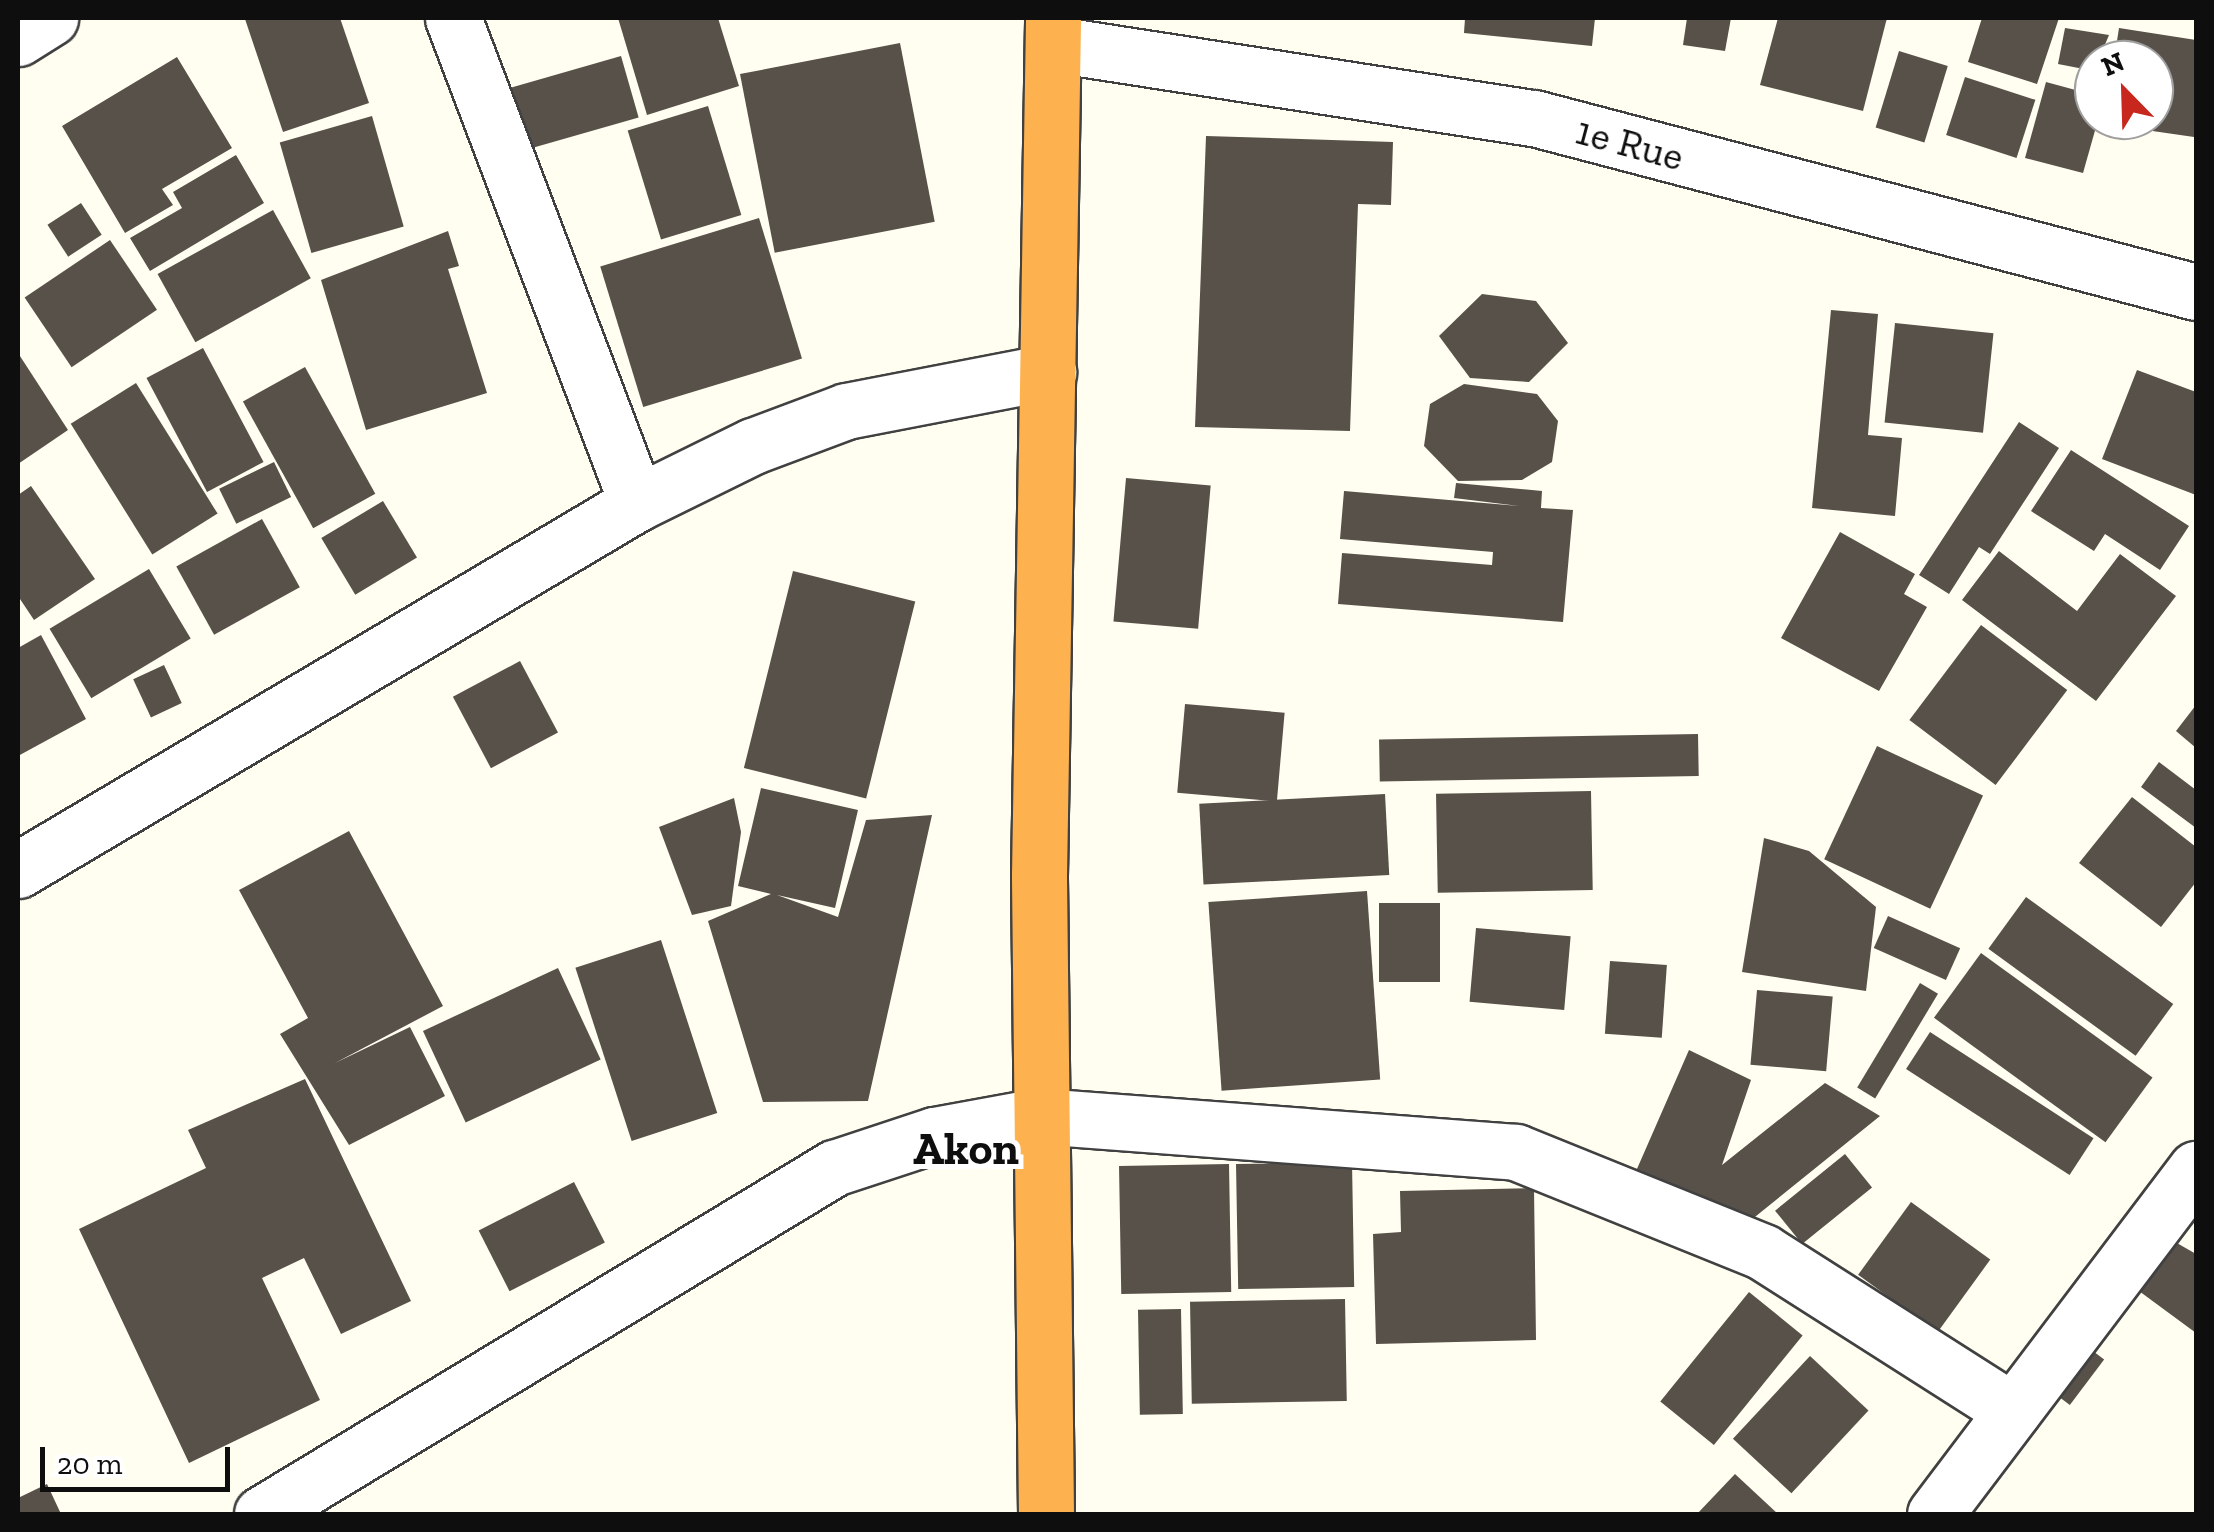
<!DOCTYPE html>
<html>
<head>
<meta charset="utf-8">
<style>
	body { margin:0 }
	#map { position:relative; width:2214px; height:1532px; overflow:hidden; background:#fffef0; font-family:"Zilla Slab",serif }
	div>[style] { position:absolute }
	[style*='--x'] { left:calc(var(--x)*1px); top:calc(var(--y)*1px); width:calc(var(--w)*1px); rotate:calc(var(--a)*1deg) }
	.building>* { inset:0; background:#58514a; transform-origin:0 0 }
	.roads { filter:drop-shadow(2px 0 #414141) drop-shadow(-2px 0 #414141) drop-shadow(0 2px #414141) drop-shadow(0 -2px #414141) }
	.minor>* { height:55px; margin:-27.5px; padding:0 27.5px; transform-origin:27.5px; border-radius:27.5px; background:#fff }
	.highway>* { height:55px; margin:-27.5px; padding:0 27.5px; transform-origin:27.5px; border-radius:27.5px; background:#fdb24f }
	span { translate:-50% -50%; white-space:nowrap; text-align:center; line-height:1.15; -webkit-text-stroke:10px #fff; paint-order:stroke }
	.street-label { font-size:40px; color:#0e0e0e }
	.quarter-label { font-size:45px; color:#0e0e0e; font-weight:700 }
	.frame { position:absolute; inset:0; border:20px solid #0e0e0e; pointer-events:none }
	.north { position:absolute; left:2074px; top:40px; width:100px; height:100px; box-sizing:border-box; background:#fff; border:2px solid #9f9f9f; border-radius:50%; rotate:337deg; font-size:28px; font-weight:700; line-height:40px; text-align:center; color:#0e0e0e }
	.north::after { content:''; display:block; margin:auto; width:35px; height:45px; background:#c8271d; clip-path:polygon(50% 0,100% 100%,50% 72%,0 100%) }
	.scale { position:absolute; left:40px; top:1447px; width:190px; height:45px; box-sizing:border-box; border:5px solid #0e0e0e; border-top:0; padding-left:12px; font-size:30px; line-height:35px; white-space:nowrap; color:#0e0e0e; -webkit-text-stroke:8px #fff; paint-order:stroke }
</style>
</head>
<body>
<div id="map">
	<div class="building">
		<i style="clip-path:polygon(340px 18px,369px 103px,283px 132px,245px 19px)"></i>
		<i style="clip-path:polygon(618px 18px,718px 18px,739px 86px,647px 115px)"></i>
		<i style="clip-path:polygon(1465px 18px,1595px 18px,1592px 46px,1464px 33px)"></i>
		<i style="clip-path:polygon(1687px 18px,1731px 18px,1725px 51px,1683px 45px)"></i>
		<i style="clip-path:polygon(1778px 18px,1887px 18px,1863px 111px,1760px 85px)"></i>
		<i style="clip-path:polygon(1982px 18px,2059px 18px,2037px 84px,1968px 62px)"></i>
		<i style="clip-path:polygon(2065px 28px,2109px 35px,2094px 71px,2058px 64px)"></i>
		<i style="clip-path:polygon(2119px 28px,2196px 40px,2194px 137px,2104px 124px,2154px 120px,2154px 60px,2114px 60px)"></i>
		<i style="left:900px;top:43px;width:182px;height:163px;rotate:79deg"></i>
		<i style="left:1899px;top:51px;width:51px;height:80px;rotate:17deg"></i>
		<i style="left:621px;top:56px;width:64px;height:120px;rotate:74deg"></i>
		<i style="clip-path:polygon(177px 57px,232px 148px,162px 189px,173px 205px,125px 233px,62px 126px)"></i>
		<i style="left:1965px;top:77px;width:74px;height:61px;rotate:18deg"></i>
		<i style="clip-path:polygon(2046px 82px,2094px 95px,2098px 120px,2083px 173px,2025px 158px)"></i>
		<i style="left:708px;top:106px;width:114px;height:84px;rotate:73deg"></i>
		<i style="left:372px;top:116px;width:115px;height:96px;rotate:74deg"></i>
		<i style="clip-path:polygon(1206px 136px,1393px 142px,1391px 205px,1358px 204px,1350px 431px,1195px 427px)"></i>
		<i style="clip-path:polygon(236px 155px,264px 203px,150px 271px,130px 238px,182px 208px,173px 192px)"></i>
		<i style="left:81px;top:203px;width:38px;height:40px;rotate:57deg"></i>
		<i style="left:273px;top:210px;width:78px;height:132px;rotate:61deg"></i>
		<i style="left:759px;top:218px;width:147px;height:166px;rotate:73deg"></i>
		<i style="clip-path:polygon(448px 231px,459px 266px,448px 269px,487px 393px,366px 430px,321px 280px)"></i>
		<i style="left:110px;top:240px;width:84px;height:103px;rotate:56deg"></i>
		<i style="clip-path:polygon(1482px 294px,1536px 301px,1568px 343px,1529px 382px,1470px 378px,1439px 336px)"></i>
		<i style="clip-path:polygon(1831px 310px,1878px 314px,1868px 435px,1902px 438px,1895px 516px,1812px 508px)"></i>
		<i style="left:1895px;top:323px;width:99px;height:100px;rotate:6deg"></i>
		<i style="left:203px;top:348px;width:129px;height:64px;rotate:62deg"></i>
		<i style="clip-path:polygon(18px 353px,68px 430px,18px 464px)"></i>
		<i style="left:305px;top:367px;width:145px;height:71px;rotate:61deg"></i>
		<i style="clip-path:polygon(2137px 370px,2196px 392px,2196px 495px,2102px 459px)"></i>
		<i style="left:136px;top:383px;width:154px;height:77px;rotate:58deg"></i>
		<i style="clip-path:polygon(1464px 384px,1537px 394px,1558px 421px,1552px 462px,1522px 480px,1458px 481px,1424px 446px,1430px 404px)"></i>
		<i style="clip-path:polygon(2019px 422px,2059px 448px,1990px 554px,1979px 547px,1949px 594px,1919px 575px)"></i>
		<i style="clip-path:polygon(2071px 450px,2189px 526px,2160px 570px,2105px 534px,2094px 551px,2031px 511px)"></i>
		<i style="left:274px;top:462px;width:39px;height:61px;rotate:64deg"></i>
		<i style="left:1126px;top:478px;width:85px;height:144px;rotate:5deg"></i>
		<i style="clip-path:polygon(1456px 483px,1542px 491px,1541px 508px,1573px 510px,1563px 622px,1338px 604px,1342px 553px,1492px 565px,1493px 552px,1340px 539px,1344px 491px,1519px 506px,1454px 498px)"></i>
		<i style="clip-path:polygon(31px 486px,95px 579px,34px 620px,18px 596px,18px 495px)"></i>
		<i style="left:383px;top:501px;width:66px;height:72px;rotate:59deg"></i>
		<i style="left:262px;top:519px;width:78px;height:98px;rotate:61deg"></i>
		<i style="clip-path:polygon(1840px 532px,1915px 574px,1904px 594px,1927px 607px,1879px 691px,1781px 638px)"></i>
		<i style="clip-path:polygon(1999px 551px,2077px 611px,2120px 554px,2176px 596px,2096px 701px,1962px 600px)"></i>
		<i style="left:149px;top:569px;width:81px;height:116px;rotate:59deg"></i>
		<i style="left:793px;top:571px;width:126px;height:203px;rotate:14deg"></i>
		<i style="left:1981px;top:625px;width:108px;height:119px;rotate:37deg"></i>
		<i style="clip-path:polygon(41px 635px,86px 719px,18px 756px,18px 648px)"></i>
		<i style="left:520px;top:661px;width:81px;height:76px;rotate:62deg"></i>
		<i style="left:164px;top:665px;width:42px;height:34px;rotate:65deg"></i>
		<i style="left:1185px;top:704px;width:100px;height:89px;rotate:5deg"></i>
		<i style="clip-path:polygon(2196px 705px,2196px 748px,2176px 731px)"></i>
		<i style="left:1698px;top:734px;width:42px;height:319px;rotate:89deg"></i>
		<i style="left:1877px;top:746px;width:117px;height:125px;rotate:25deg"></i>
		<i style="clip-path:polygon(2159px 762px,2196px 790px,2196px 828px,2141px 787px)"></i>
		<i style="clip-path:polygon(761px 788px,858px 810px,835px 908px,777px 895px,838px 917px,866px 820px,932px 815px,868px 1101px,763px 1102px,708px 921px,771px 894px,738px 886px)"></i>
		<i style="left:1591px;top:791px;width:99px;height:155px;rotate:89deg"></i>
		<i style="left:1385px;top:794px;width:81px;height:186px;rotate:87deg"></i>
		<i style="clip-path:polygon(2132px 797px,2196px 847px,2196px 882px,2161px 927px,2079px 863px)"></i>
		<i style="clip-path:polygon(734px 798px,741px 832px,731px 906px,692px 915px,659px 827px)"></i>
		<i style="clip-path:polygon(349px 831px,443px 1006px,335px 1063px,410px 1027px,445px 1096px,349px 1145px,280px 1034px,308px 1018px,239px 890px)"></i>
		<i style="clip-path:polygon(1764px 838px,1809px 851px,1876px 907px,1866px 991px,1742px 972px)"></i>
		<i style="left:1367px;top:891px;width:189px;height:159px;rotate:86deg"></i>
		<i style="left:2026px;top:897px;width:182px;height:64px;rotate:36deg"></i>
		<i style="left:1440px;top:903px;width:79px;height:61px;rotate:90deg"></i>
		<i style="left:1888px;top:916px;width:79px;height:35px;rotate:24deg"></i>
		<i style="left:1476px;top:928px;width:95px;height:74px;rotate:5deg"></i>
		<i style="left:661px;top:940px;width:182px;height:90px;rotate:72deg"></i>
		<i style="left:1981px;top:953px;width:212px;height:80px;rotate:36deg"></i>
		<i style="left:1610px;top:961px;width:57px;height:73px;rotate:4deg"></i>
		<i style="left:558px;top:968px;width:101px;height:149px;rotate:65deg"></i>
		<i style="left:1920px;top:983px;width:21px;height:122px;rotate:31deg"></i>
		<i style="left:1757px;top:990px;width:76px;height:75px;rotate:5deg"></i>
		<i style="left:1930px;top:1032px;width:195px;height:44px;rotate:33deg"></i>
		<i style="clip-path:polygon(1689px 1050px,1751px 1080px,1722px 1165px,1825px 1083px,1880px 1116px,1730px 1237px,1633px 1178px)"></i>
		<i style="clip-path:polygon(305px 1079px,411px 1301px,341px 1334px,304px 1258px,262px 1278px,320px 1400px,189px 1463px,79px 1229px,206px 1168px,188px 1130px)"></i>
		<i style="left:1845px;top:1154px;width:43px;height:90px;rotate:51deg"></i>
		<i style="left:1352px;top:1162px;width:125px;height:116px;rotate:89deg"></i>
		<i style="left:1229px;top:1164px;width:128px;height:110px;rotate:89deg"></i>
		<i style="left:574px;top:1182px;width:68px;height:107px;rotate:63deg"></i>
		<i style="clip-path:polygon(1534px 1188px,1536px 1340px,1376px 1344px,1373px 1234px,1401px 1232px,1400px 1191px)"></i>
		<i style="left:1911px;top:1202px;width:98px;height:90px;rotate:36deg"></i>
		<i style="clip-path:polygon(2156px 1231px,2196px 1254px,2196px 1333px,2120px 1277px)"></i>
		<i style="left:1749px;top:1292px;width:69px;height:141px;rotate:39deg"></i>
		<i style="left:1345px;top:1299px;width:102px;height:155px;rotate:89deg"></i>
		<i style="left:1181px;top:1309px;width:105px;height:43px;rotate:89deg"></i>
		<i style="left:2073px;top:1336px;width:39px;height:57px;rotate:37deg"></i>
		<i style="left:1810px;top:1356px;width:80px;height:113px;rotate:43deg"></i>
		<i style="clip-path:polygon(1735px 1474px,1778px 1514px,1697px 1514px)"></i>
		<i style="clip-path:polygon(47px 1484px,61px 1514px,18px 1514px,18px 1498px)"></i>
	</div>
	<div class="roads">
		<div class="minor">
			<i style="--x:453;--y:18;--w:519;--a:69.22"></i>
			<i style="--x:18;--y:38;--w:38;--a:-32"></i>
			<i style="--x:1054;--y:44;--w:486;--a:8.8"></i>
			<i style="--x:1534;--y:118;--w:684;--a:14.73"></i>
			<i style="--x:18;--y:870;--w:720;--a:-30.66"></i>
			<i style="--x:637;--y:503;--w:129;--a:-26.2"></i>
			<i style="--x:753;--y:446;--w:99;--a:-20.6"></i>
			<i style="--x:846;--y:411;--w:206;--a:-10.9"></i>
			<i style="--x:262;--y:1514;--w:669;--a:-31.17"></i>
			<i style="--x:834;--y:1168;--w:105;--a:-18.3"></i>
			<i style="--x:934;--y:1135;--w:107;--a:-10.3"></i>
			<i style="--x:1039;--y:1116;--w:478;--a:4.3"></i>
			<i style="--x:1516;--y:1152;--w:266;--a:22"></i>
			<i style="--x:1763;--y:1252;--w:296;--a:32.5"></i>
			<i style="--x:1935;--y:1514;--w:433;--a:-52.9"></i>
		</div>
		<div class="highway">
			<i style="--x:1046;--y:1514;--w:639;--a:-90.63"></i>
			<i style="--x:1039;--y:875;--w:857;--a:-89.06"></i>
		</div>
	</div>
	<div class="street-label">
		<span style="left:1630px;top:143px;rotate:15deg">1e Rue</span>
	</div>
	<div class="quarter-label">
		<span style="left:966px;top:1150px">Akon</span>
	</div>
	<div class="frame"></div>
	<div class="north">N</div>
	<div class="scale">20 m</div>
</div>
</body>
</html>
